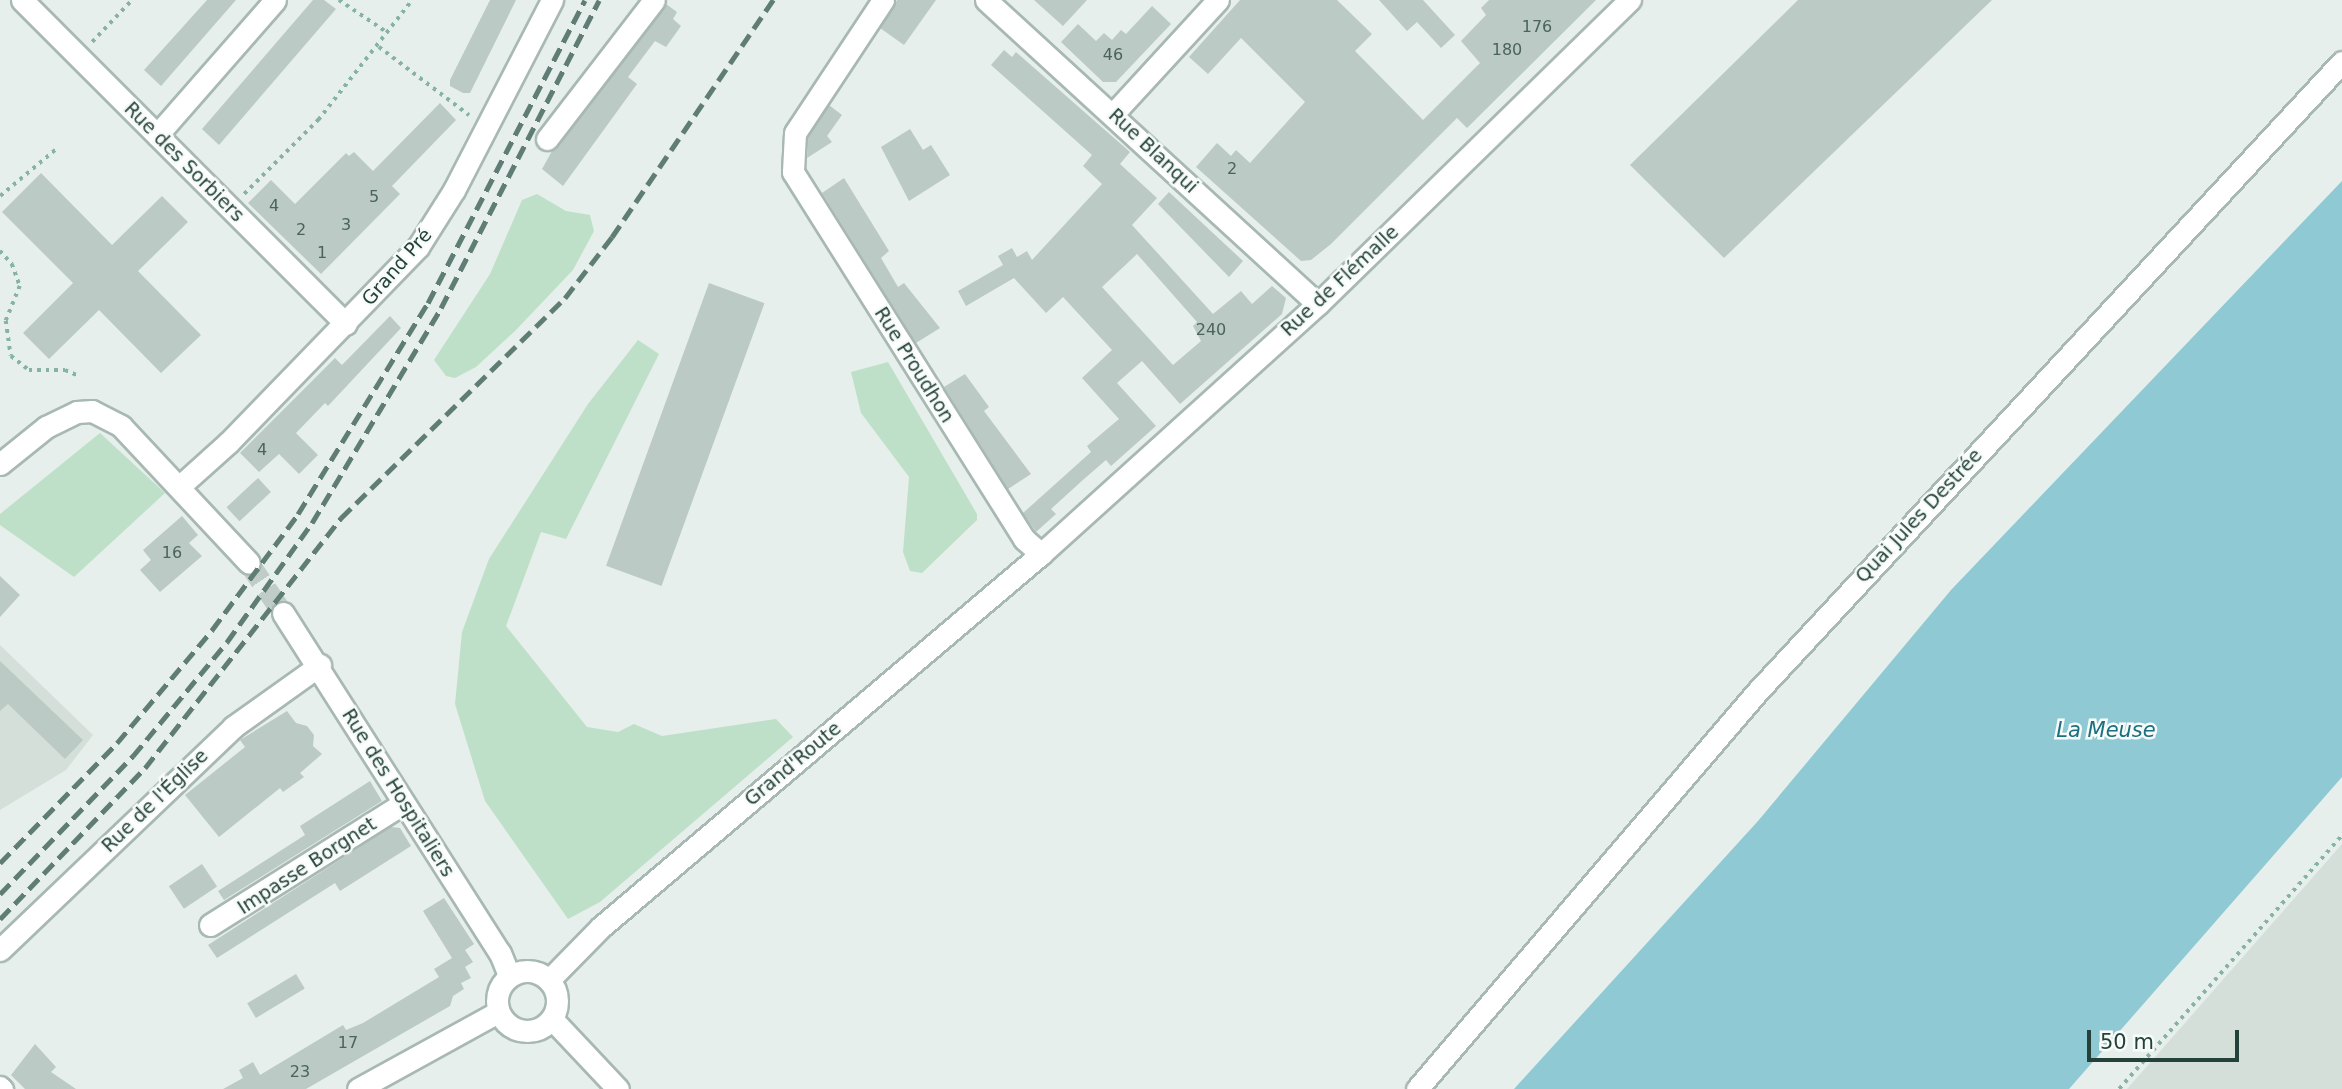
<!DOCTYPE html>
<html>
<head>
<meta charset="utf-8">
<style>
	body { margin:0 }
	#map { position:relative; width:2342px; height:1089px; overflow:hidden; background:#e6efeb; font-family:"DejaVu Sans",sans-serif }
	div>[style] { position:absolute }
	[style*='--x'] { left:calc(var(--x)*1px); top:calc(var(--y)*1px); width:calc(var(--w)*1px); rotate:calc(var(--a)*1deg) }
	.built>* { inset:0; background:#d4dfda }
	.green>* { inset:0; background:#bfe0c8 }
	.water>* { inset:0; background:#8ec9d4 }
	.building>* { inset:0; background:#bbcac4; transform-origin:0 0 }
	.street-tunnel>* { height:21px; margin-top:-10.5px; transform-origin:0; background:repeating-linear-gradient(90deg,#bfccc8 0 21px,transparent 0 31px) }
	.path>* { height:3.5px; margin-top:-1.75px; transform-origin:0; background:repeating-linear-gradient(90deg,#86b3a5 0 3.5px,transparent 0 8.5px) }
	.roads { filter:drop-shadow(2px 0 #a8b8b2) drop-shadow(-2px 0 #a8b8b2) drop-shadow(0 2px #a8b8b2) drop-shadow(0 -2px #a8b8b2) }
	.street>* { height:21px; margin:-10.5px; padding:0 10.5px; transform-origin:10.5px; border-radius:10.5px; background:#fff }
	.secondary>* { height:21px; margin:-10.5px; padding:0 10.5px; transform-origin:10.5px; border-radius:10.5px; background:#fff }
	.secondary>.ring { margin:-10.5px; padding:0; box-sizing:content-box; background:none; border:21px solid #fff; border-radius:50% }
	.rail>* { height:5px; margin-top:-2.5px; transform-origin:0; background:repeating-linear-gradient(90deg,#5f7d75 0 14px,transparent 0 21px) }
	span { translate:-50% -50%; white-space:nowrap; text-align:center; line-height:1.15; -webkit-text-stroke:5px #f7fbf9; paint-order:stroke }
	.number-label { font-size:16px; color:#4a645c }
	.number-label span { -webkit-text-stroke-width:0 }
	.street-label { font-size:19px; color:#24423a }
	.water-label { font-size:21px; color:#1c6f80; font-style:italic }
	.scale { position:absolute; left:2087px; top:1030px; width:152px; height:32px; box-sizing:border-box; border:4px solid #24423a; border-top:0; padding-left:9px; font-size:21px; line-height:24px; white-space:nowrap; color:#24423a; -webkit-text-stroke:5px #f7fbf9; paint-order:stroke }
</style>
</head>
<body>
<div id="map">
	<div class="built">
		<i style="clip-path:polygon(0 645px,93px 735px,66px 770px,0 810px)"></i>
		<i style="clip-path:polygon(2342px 844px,2342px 1089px,2127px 1089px)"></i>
	</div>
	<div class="green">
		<i style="clip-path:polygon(537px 194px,566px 211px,590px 215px,594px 231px,573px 270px,515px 331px,476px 367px,455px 378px,446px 376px,434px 360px,490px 274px,522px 200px)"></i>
		<i style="clip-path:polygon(638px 340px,659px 354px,566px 539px,541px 532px,506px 626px,587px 727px,618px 732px,634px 724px,662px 736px,776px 719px,793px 737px,600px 902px,568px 919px,485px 801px,455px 704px,462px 632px,489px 559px,588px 404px)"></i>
		<i style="clip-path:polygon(888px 362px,977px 514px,977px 520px,922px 573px,910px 571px,903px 552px,909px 477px,861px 413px,851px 372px)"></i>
		<i style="clip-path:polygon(100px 433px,165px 493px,74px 577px,0 525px,0 514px)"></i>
	</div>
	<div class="water">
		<i style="clip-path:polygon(2342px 181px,2342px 777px,2069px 1089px,1514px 1089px,1758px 821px,1951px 590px)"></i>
	</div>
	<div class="building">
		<i style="clip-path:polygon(207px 0,236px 0,161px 86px,144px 70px)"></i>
		<i style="clip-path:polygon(313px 0,324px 0,336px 9px,219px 145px,202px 129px)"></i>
		<i style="clip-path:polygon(490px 0,516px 0,470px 93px,463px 93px,450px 86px,450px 80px)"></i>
		<i style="clip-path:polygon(936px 0,904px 45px,880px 28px,897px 0)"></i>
		<i style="clip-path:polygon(1034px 0,1087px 0,1063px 26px)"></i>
		<i style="clip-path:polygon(1240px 0,1337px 0,1372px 34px,1355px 51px,1423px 120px,1480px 63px,1461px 41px,1486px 15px,1481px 8px,1489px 0,1596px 0,1467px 128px,1457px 118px,1331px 244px,1311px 260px,1301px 261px,1196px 167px,1217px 143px,1231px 156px,1236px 150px,1250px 163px,1305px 102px,1241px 38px,1208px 74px,1189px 57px)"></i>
		<i style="clip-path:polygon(1379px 0,1423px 0,1455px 35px,1441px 48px,1417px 22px,1407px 31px)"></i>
		<i style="clip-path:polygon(1798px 0,1992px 0,1724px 258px,1630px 165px)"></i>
		<i style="clip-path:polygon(666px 4px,677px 12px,673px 19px,681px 26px,666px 47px,655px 41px,628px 77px,637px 84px,563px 186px,542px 169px,552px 151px)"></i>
		<i style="clip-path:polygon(1152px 6px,1171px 24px,1116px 82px,1103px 82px,1061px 42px,1078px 24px,1096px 41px,1104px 33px,1112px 40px,1121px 30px,1126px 34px)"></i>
		<i style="clip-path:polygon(evenodd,1004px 50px,1012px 57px,1016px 52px,1130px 152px,1120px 164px,1157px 198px,1132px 225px,1213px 314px,1241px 291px,1252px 304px,1272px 286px,1286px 298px,1282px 314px,1180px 404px,1142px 361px,1117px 383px,1156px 426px,1111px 466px,1106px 460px,1084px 479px,1051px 509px,1056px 514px,1036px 532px,1023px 513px,1091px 452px,1087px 446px,1119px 419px,1082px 378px,1112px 350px,1063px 297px,1046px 313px,1014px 278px,966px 306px,958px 291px,1003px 265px,998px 256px,1012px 248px,1017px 257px,1027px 251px,1032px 260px,1102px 184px,1083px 166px,1092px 155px,991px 65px,1004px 50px,1137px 254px,1197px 322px,1193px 326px,1201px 341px,1173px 365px,1102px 287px,1137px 254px)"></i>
		<i style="clip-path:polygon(440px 103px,456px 120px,392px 186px,400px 194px,321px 274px,248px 203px,271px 180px,295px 204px,346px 153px,349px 156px,354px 152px,373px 171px)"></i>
		<i style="clip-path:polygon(829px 105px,842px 115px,827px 136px,832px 142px,807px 158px,808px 137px)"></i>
		<i style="clip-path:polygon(910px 129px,923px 150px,931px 145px,950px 175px,909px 201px,881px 147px)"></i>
		<i style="clip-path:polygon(41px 173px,112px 245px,162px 196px,188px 222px,138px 271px,201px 335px,161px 373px,99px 310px,49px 359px,23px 333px,73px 283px,2px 212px)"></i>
		<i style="clip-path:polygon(844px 178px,889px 251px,881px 258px,898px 287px,904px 283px,940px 328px,916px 343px,822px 193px)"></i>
		<i style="clip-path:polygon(1169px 192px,1243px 261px,1229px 277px,1158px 204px)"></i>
		<i style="left:709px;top:283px;width:59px;height:301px;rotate:20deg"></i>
		<i style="clip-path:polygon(390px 316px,401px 328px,328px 406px,325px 403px,296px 433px,318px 455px,299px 474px,279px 454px,259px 472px,240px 453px,335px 358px,342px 365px)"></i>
		<i style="clip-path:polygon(965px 374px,989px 407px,984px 411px,1031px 474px,1008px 489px,944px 387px)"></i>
		<i style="left:258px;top:478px;width:19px;height:43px;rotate:47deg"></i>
		<i style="clip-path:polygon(182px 516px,198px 535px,189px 543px,202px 556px,160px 592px,140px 570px,151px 560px,143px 550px)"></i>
		<i style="clip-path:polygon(0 576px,20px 595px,0 617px)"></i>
		<i style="clip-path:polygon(0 661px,83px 740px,65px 759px,8px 704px,0 711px)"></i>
		<i style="clip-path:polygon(287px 711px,296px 723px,307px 726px,314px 735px,313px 746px,322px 754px,300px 773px,304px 777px,283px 792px,280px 788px,219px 837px,185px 795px,245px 747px,240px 740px)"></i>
		<i style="clip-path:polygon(370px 781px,382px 801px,224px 900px,218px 891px,305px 835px,300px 826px)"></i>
		<i style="clip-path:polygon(391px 827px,400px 828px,411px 846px,340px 891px,335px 883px,217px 958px,208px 945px)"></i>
		<i style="left:202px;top:864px;width:27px;height:40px;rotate:56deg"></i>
		<i style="clip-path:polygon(444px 898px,474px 944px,465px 950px,473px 962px,465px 967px,471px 978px,461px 983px,464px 989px,453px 996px,450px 1006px,306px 1089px,223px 1089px,243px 1078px,239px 1070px,253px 1062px,260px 1075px,343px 1025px,346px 1030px,363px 1023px,439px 977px,434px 969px,452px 958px,423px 911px)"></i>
		<i style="left:296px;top:974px;width:17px;height:57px;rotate:59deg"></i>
		<i style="clip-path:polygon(35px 1044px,56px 1067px,51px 1072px,76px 1089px,25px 1089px,11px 1075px)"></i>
	</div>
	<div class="street-tunnel">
		<i style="--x:249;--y:563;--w:60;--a:55.8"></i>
	</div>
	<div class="path">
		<i style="--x:339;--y:0;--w:59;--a:34"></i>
		<i style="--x:92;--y:42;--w:58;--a:-46.4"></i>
		<i style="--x:379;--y:47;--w:113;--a:37.1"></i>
		<i style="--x:244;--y:194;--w:105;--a:-45"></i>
		<i style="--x:318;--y:120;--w:152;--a:-51.9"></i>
		<i style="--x:0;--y:196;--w:72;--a:-39.9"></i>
		<i style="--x:0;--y:251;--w:18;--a:47"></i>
		<i style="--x:12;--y:264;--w:23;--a:70"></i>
		<i style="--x:20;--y:286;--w:38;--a:112"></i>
		<i style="--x:6;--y:321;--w:35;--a:82"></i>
		<i style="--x:11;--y:356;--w:23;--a:38"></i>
		<i style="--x:29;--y:370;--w:36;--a:0"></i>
		<i style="--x:65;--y:370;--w:13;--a:23"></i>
		<i style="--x:2119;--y:1089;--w:338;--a:-48.7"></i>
	</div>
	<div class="roads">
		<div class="street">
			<i style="--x:22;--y:0;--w:458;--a:45"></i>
			<i style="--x:883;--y:0;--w:159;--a:123.5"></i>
			<i style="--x:795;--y:133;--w:39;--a:93"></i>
			<i style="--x:793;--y:172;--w:434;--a:57.8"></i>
			<i style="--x:1024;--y:539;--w:23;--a:41"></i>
			<i style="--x:986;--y:0;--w:450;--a:42.5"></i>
			<i style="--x:1113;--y:114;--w:155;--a:-47.4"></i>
			<i style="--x:157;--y:135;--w:179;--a:-48.8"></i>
			<i style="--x:547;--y:139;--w:175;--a:-52.4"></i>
			<i style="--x:0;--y:464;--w:59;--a:-38.8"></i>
			<i style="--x:46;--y:427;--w:34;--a:-26"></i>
			<i style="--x:77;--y:412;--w:15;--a:-4"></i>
			<i style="--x:92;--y:411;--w:33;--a:27"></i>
			<i style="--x:121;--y:426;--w:187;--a:46.9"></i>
			<i style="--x:180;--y:486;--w:66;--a:-41.9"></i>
			<i style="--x:229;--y:442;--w:272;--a:-45.9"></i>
			<i style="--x:418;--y:247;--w:67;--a:-57.7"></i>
			<i style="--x:454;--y:190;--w:214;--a:-62.7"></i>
			<i style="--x:283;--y:613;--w:403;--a:57.5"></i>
			<i style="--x:500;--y:953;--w:24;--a:68"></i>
			<i style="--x:210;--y:925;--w:227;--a:-32.2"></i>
			<i style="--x:0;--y:950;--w:323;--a:-43.7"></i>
			<i style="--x:233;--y:727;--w:107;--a:-35.5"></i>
		</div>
		<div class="secondary">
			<i class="ring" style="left:497px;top:971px;width:39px;height:39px"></i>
			<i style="--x:549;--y:980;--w:74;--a:-45.5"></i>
			<i style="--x:601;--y:927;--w:577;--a:-40.29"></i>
			<i style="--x:1041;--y:554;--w:373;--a:-42.1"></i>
			<i style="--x:1318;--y:304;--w:436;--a:-44.3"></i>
			<i style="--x:552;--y:1019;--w:96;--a:46.7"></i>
			<i style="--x:0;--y:1087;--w:3;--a:45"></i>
			<i style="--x:358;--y:1089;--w:160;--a:-28.8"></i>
			<i style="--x:1417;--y:1089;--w:521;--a:-49.43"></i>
			<i style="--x:1756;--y:693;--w:861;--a:-47.12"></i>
		</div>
	</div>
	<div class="rail">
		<i style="--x:0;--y:863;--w:168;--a:-45.7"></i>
		<i style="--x:117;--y:743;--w:148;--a:-49.9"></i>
		<i style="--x:212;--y:630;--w:144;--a:-53.4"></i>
		<i style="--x:298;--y:514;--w:248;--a:-58.4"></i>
		<i style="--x:428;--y:303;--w:341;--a:-62.6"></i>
		<i style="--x:0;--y:894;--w:192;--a:-46.1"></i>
		<i style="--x:133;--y:756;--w:148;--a:-50.5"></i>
		<i style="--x:227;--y:642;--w:146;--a:-54.5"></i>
		<i style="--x:312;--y:523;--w:251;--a:-59"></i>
		<i style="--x:441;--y:308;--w:346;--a:-62.8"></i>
		<i style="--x:0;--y:919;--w:209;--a:-46.2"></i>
		<i style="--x:145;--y:768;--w:318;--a:-51.9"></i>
		<i style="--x:341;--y:518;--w:314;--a:-44.5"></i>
		<i style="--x:565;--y:298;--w:77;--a:-52.4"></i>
		<i style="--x:612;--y:237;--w:287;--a:-55.8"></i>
	</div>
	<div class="number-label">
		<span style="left:1537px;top:27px">176</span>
		<span style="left:1507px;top:50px">180</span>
		<span style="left:1113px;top:55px">46</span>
		<span style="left:1232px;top:169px">2</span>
		<span style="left:374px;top:197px">5</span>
		<span style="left:274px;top:206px">4</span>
		<span style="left:346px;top:225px">3</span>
		<span style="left:301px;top:230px">2</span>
		<span style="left:322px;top:253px">1</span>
		<span style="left:1211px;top:330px">240</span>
		<span style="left:262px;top:450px">4</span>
		<span style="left:172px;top:553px">16</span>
		<span style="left:348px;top:1043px">17</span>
		<span style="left:300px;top:1072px">23</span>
	</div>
	<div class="street-label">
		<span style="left:1153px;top:151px;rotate:43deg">Rue Blanqui</span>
		<span style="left:184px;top:162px;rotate:45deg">Rue des Sorbiers</span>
		<span style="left:397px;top:267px;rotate:-49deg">Grand Pré</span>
		<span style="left:1340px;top:281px;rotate:-43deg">Rue de Flémalle</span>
		<span style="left:914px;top:365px;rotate:58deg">Rue Proudhon</span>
		<span style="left:1919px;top:516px;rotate:-47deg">Quai Jules Destrée</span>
		<span style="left:793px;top:764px;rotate:-40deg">Grand'Route</span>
		<span style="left:398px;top:793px;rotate:58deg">Rue des Hospitaliers</span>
		<span style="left:155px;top:801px;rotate:-44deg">Rue de l'Église</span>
		<span style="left:307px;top:866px;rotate:-33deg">Impasse Borgnet</span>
	</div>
	<div class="water-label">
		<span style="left:2106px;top:730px">La Meuse</span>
	</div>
	<div class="scale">50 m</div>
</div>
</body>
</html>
